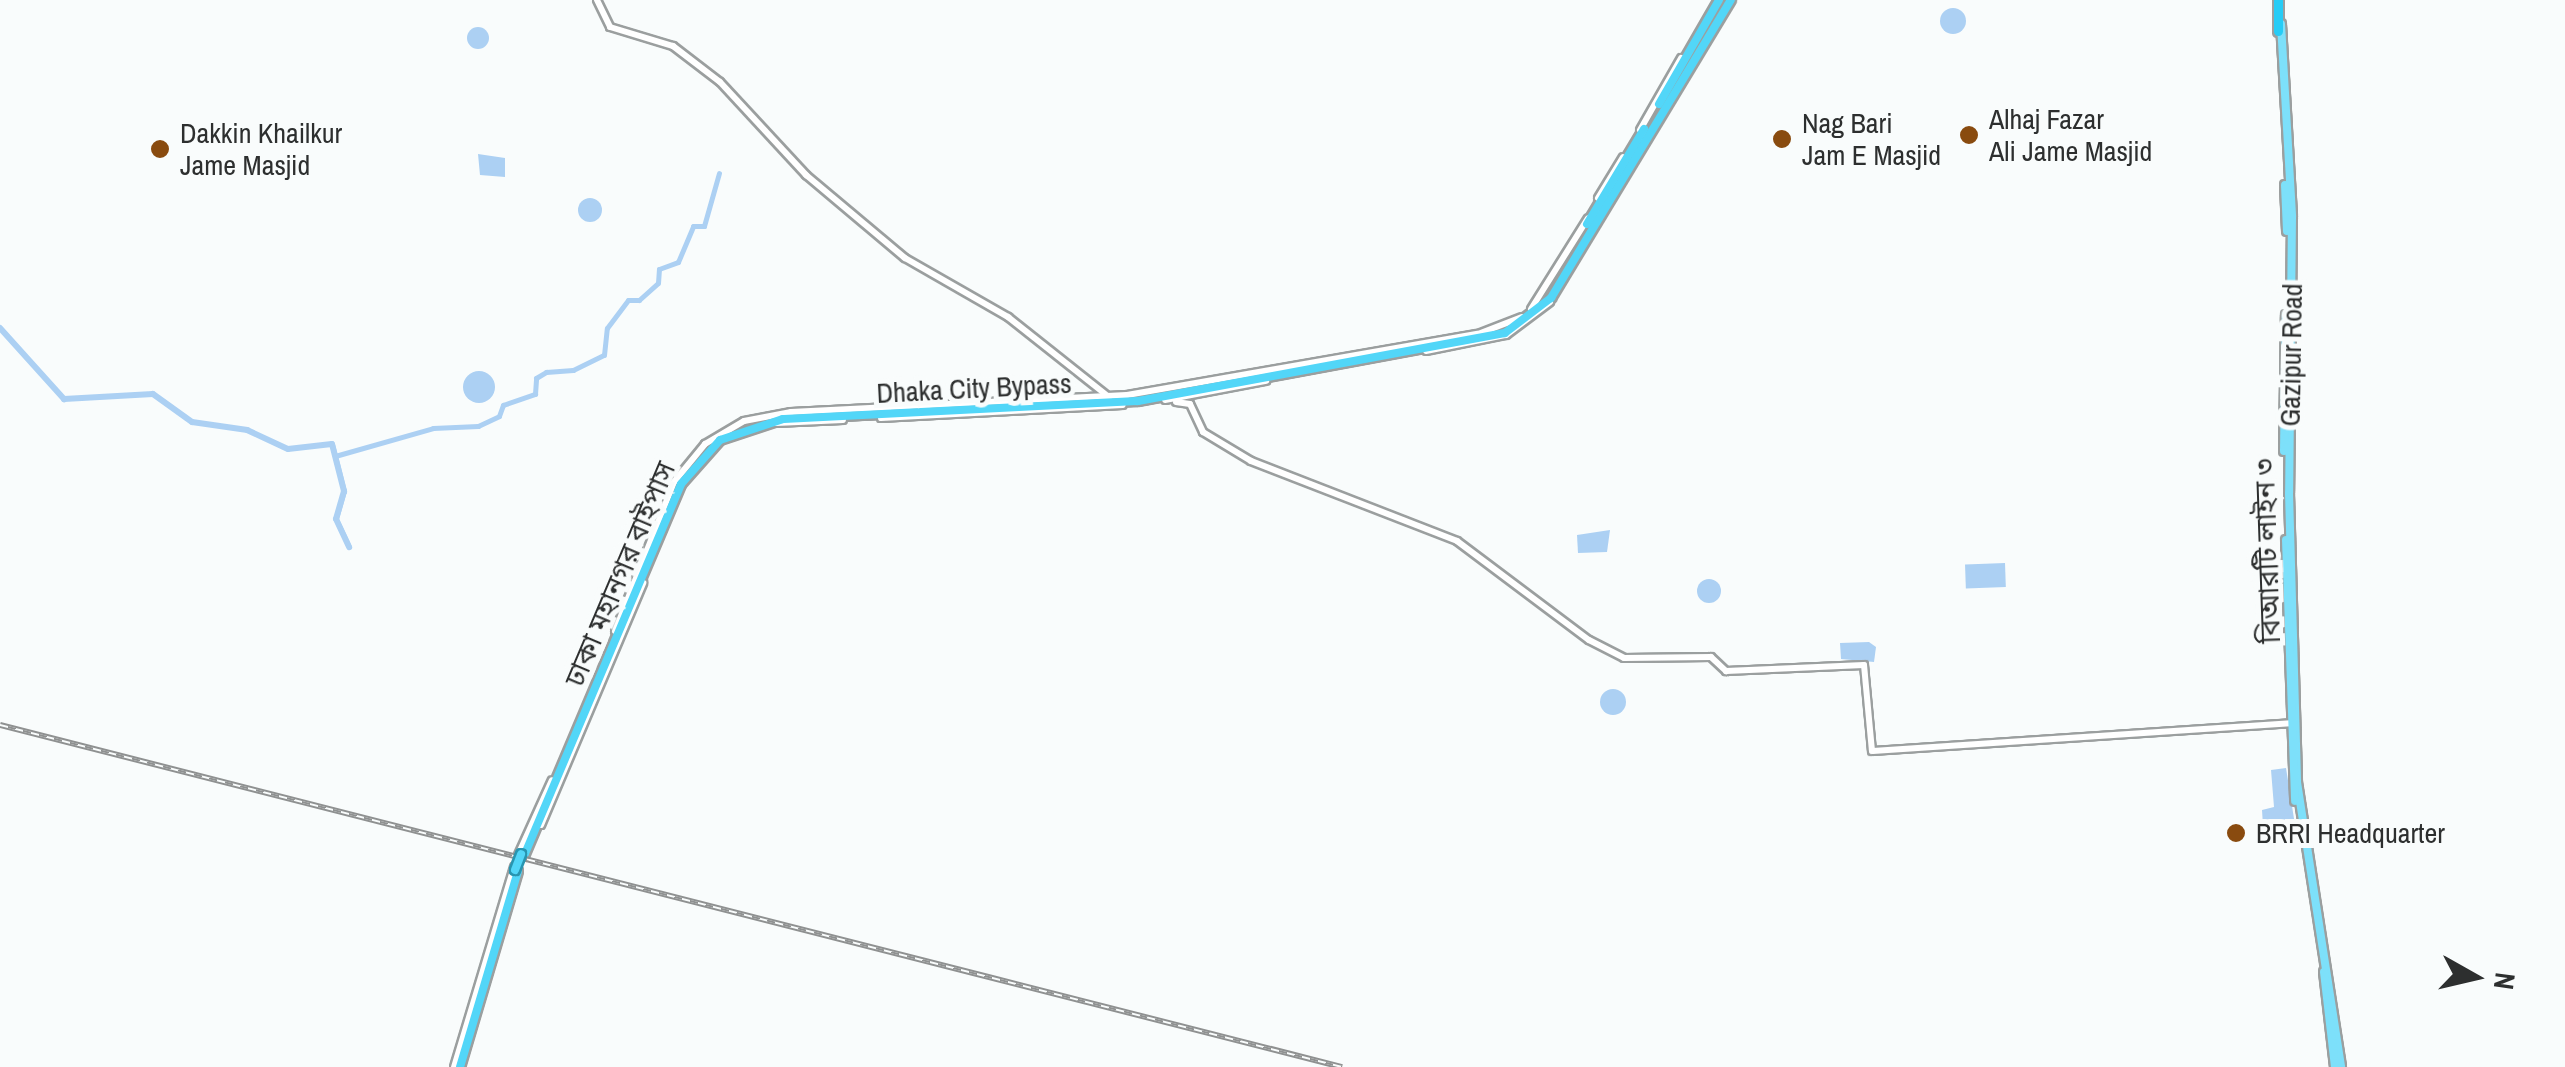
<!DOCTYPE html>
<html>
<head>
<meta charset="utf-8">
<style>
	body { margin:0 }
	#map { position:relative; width:2565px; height:1067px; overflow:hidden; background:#f9fcfc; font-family:"Archivo Narrow","Noto Sans Bengali",sans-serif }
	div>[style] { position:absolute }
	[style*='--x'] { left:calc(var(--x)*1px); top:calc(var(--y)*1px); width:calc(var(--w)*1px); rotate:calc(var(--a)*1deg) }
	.water>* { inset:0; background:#acd0f3; transform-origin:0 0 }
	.round { border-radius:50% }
	.canal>* { height:5px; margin:-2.5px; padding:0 2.5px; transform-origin:2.5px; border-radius:2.5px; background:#acd0f3 }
	.river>* { height:6px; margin:-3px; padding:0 3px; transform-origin:3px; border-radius:3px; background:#acd0f3 }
	.roads { filter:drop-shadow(2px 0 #9b9f9f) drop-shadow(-2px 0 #9b9f9f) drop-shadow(0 2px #9b9f9f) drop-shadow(0 -2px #9b9f9f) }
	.secondary>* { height:6px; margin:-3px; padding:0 3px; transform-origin:3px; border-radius:3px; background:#fff }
	.primary>* { height:8px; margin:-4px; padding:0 4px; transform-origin:4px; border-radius:4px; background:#7de0fa }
	.trunk>* { height:8px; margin:-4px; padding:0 4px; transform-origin:4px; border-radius:4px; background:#52d6f8 }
	.motorway>* { height:9px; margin:-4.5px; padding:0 4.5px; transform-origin:4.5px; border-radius:4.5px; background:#26ccf6 }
	.rail>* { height:6px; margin-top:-3px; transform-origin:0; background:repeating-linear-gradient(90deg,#f9fcfc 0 8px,#8f9191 0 16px); box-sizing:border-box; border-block:2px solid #8f9191 }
	.bridges { filter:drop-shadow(2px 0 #2895b0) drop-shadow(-2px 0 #2895b0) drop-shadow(0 2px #2895b0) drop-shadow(0 -2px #2895b0) }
	.trunk-bridge>* { height:8px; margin:-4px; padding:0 4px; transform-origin:4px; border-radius:4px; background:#52d6f8 }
	.dots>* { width:28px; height:28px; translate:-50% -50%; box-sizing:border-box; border:5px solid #f9fcfc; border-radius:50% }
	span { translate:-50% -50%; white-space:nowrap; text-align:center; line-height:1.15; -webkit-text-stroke:10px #f9fcfc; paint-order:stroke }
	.poi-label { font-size:28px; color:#2d2f2f }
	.left { translate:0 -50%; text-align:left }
	.street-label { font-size:28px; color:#2d2f2f }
	.north { position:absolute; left:2425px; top:927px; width:100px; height:100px; -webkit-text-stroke:8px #f9fcfc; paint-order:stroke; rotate:98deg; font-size:28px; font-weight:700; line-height:40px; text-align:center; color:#2d2f2f }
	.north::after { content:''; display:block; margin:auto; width:35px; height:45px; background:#2d2f2f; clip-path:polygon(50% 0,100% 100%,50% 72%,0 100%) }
</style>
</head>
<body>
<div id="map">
	<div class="water">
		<i class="round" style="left:1940px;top:8px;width:26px;height:26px"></i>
		<i class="round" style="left:467px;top:27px;width:22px;height:22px"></i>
		<i style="clip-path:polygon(478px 154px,505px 158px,505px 177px,480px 175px)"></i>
		<i class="round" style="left:578px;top:198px;width:24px;height:24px"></i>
		<i class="round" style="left:463px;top:371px;width:32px;height:32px"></i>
		<i style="clip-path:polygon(1610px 530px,1607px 552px,1578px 553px,1577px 535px)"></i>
		<i style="left:2005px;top:563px;width:24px;height:40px;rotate:88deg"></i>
		<i class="round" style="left:1697px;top:579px;width:24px;height:24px"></i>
		<i style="clip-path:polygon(1869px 642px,1876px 647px,1874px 662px,1841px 659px,1840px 643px)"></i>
		<i class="round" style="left:1600px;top:689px;width:26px;height:26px"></i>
		<i style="clip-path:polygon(2286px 768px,2295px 825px,2263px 826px,2262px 810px,2274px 807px,2271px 770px)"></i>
	</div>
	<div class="canal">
		<i style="--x:332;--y:444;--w:49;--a:75.7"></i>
		<i style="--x:344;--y:491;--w:29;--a:106"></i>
		<i style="--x:336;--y:519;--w:31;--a:65"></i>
		<i style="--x:335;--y:456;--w:102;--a:-15.9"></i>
		<i style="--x:433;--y:428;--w:45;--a:-2.5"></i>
		<i style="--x:478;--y:426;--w:23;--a:-25"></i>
		<i style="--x:499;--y:416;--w:12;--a:-70"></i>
		<i style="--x:503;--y:405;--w:34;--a:-19"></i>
		<i style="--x:535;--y:394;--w:16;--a:-86"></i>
		<i style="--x:536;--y:378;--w:12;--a:-31"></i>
		<i style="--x:546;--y:372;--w:27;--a:-4"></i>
		<i style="--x:573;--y:370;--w:34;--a:-26"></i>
		<i style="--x:604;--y:355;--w:27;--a:-84"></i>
		<i style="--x:607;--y:328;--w:35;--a:-53"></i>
		<i style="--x:628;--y:300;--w:11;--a:0"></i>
		<i style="--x:639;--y:300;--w:25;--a:-42"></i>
		<i style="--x:658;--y:283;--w:14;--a:-86"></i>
		<i style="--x:659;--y:269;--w:20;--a:-20"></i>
		<i style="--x:678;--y:262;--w:39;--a:-67"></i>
		<i style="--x:693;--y:226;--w:11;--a:0"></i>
		<i style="--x:704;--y:226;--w:55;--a:-74.2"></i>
	</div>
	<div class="river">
		<i style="--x:0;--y:328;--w:96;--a:48"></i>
		<i style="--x:64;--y:399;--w:89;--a:-3.2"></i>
		<i style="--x:153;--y:394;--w:48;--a:35.7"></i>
		<i style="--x:192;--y:422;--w:56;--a:8.3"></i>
		<i style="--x:247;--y:430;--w:45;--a:24.9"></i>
		<i style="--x:288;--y:449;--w:44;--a:-6.5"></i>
		<i style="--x:332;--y:444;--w:49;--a:75.7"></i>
		<i style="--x:344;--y:491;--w:29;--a:106"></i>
		<i style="--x:336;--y:519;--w:31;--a:65"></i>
	</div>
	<div class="roads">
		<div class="secondary">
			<i style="--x:597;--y:0;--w:30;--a:64"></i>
			<i style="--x:610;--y:27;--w:66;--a:16.8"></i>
			<i style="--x:673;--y:46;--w:59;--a:37.5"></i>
			<i style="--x:720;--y:82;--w:127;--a:47.2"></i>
			<i style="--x:806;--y:175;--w:129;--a:40"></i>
			<i style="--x:905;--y:258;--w:119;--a:29.8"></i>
			<i style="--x:1008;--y:317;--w:129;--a:38.4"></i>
			<i style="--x:1640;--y:130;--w:83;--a:-60.3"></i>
			<i style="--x:1598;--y:198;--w:48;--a:-58.6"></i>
			<i style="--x:1531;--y:309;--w:107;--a:-57.9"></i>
			<i style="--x:1426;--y:351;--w:82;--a:-11.3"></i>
			<i style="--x:1506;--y:335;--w:55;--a:-36.9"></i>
			<i style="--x:1165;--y:400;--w:103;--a:-10.7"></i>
			<i style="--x:1176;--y:402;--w:14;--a:8"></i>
			<i style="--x:1190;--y:404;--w:31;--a:65"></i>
			<i style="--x:1203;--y:432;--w:56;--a:31.1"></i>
			<i style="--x:1251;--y:461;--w:221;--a:21.2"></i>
			<i style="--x:1457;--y:541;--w:165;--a:36.9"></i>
			<i style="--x:1589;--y:640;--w:39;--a:27"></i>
			<i style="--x:1624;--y:658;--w:87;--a:-0.7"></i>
			<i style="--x:1711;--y:657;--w:21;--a:43"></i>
			<i style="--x:1726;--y:671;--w:138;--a:-2.5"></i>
			<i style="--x:1864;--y:665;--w:86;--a:84.7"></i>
			<i style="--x:1872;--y:751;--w:420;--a:-3.8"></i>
			<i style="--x:881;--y:418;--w:242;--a:-3.1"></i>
			<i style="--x:776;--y:423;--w:67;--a:-2.6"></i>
			<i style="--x:615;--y:631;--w:160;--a:-68.4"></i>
			<i style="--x:674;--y:482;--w:49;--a:-50.8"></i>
			<i style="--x:705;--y:444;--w:45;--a:-30.5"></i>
			<i style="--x:744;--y:421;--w:48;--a:-10.8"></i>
			<i style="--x:791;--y:412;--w:336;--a:-2.9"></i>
			<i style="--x:1127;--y:395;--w:356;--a:-9.9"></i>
			<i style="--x:1478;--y:334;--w:47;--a:-21.1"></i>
			<i style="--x:541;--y:825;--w:263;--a:-67.1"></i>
			<i style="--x:518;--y:855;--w:82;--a:-65.6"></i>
			<i style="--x:454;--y:1067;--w:209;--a:-73.3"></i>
		</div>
		<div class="primary">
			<i style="--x:2281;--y:24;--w:193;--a:86.7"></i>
			<i style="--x:2292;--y:217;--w:276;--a:90.6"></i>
			<i style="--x:2289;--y:493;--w:289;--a:88.4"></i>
			<i style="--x:2297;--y:782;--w:288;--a:81.2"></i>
			<i style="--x:2285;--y:185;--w:46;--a:87.5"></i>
			<i style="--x:2284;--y:451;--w:136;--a:-89.2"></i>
			<i style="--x:2286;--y:540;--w:261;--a:88"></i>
			<i style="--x:2324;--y:972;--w:96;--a:83.4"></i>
		</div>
		<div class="trunk">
			<i style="--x:1659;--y:104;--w:120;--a:-60"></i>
			<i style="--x:1587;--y:224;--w:111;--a:-59"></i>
			<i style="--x:524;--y:856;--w:404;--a:-67.1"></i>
			<i style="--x:681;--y:484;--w:59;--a:-48.4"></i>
			<i style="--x:720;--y:440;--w:66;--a:-18.4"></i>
			<i style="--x:783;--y:419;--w:355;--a:-2.9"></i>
			<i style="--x:1138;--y:401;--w:373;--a:-10.5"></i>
			<i style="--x:1505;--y:333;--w:58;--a:-37.3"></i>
			<i style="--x:1551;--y:298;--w:348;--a:-58.9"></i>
			<i style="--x:460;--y:1067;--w:204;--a:-73.5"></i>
		</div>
		<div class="motorway">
			<i style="--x:2278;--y:0;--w:31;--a:90"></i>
		</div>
	</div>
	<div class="rail">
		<i style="--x:0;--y:725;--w:1385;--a:14.3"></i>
	</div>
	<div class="bridges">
		<div class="trunk-bridge">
			<i style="--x:515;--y:870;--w:17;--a:-69"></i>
		</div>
	</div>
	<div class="dots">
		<i style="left:1969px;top:135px;background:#894b0f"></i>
		<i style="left:1782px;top:139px;background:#894b0f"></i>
		<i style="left:160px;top:149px;background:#894b0f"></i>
		<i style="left:2236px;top:833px;background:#894b0f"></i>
	</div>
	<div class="poi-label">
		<span class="left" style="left:1989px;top:135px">Alhaj Fazar<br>Ali Jame Masjid</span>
		<span class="left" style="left:1802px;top:139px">Nag Bari<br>Jam E Masjid</span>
		<span class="left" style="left:180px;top:149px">Dakkin Khailkur<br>Jame Masjid</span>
		<span class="left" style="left:2256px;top:833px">BRRI Headquarter</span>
	</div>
	<div class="street-label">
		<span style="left:2291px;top:355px;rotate:-89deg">Gazipur Road</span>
		<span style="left:974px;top:388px;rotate:-3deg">Dhaka City Bypass</span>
		<span style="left:2267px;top:551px;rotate:-92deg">বিআরটি লাইন ৩</span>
		<span style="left:620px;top:574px;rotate:-67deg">ঢাকা মহানগর বাইপাস</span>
	</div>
	<div class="north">N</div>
</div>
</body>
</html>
